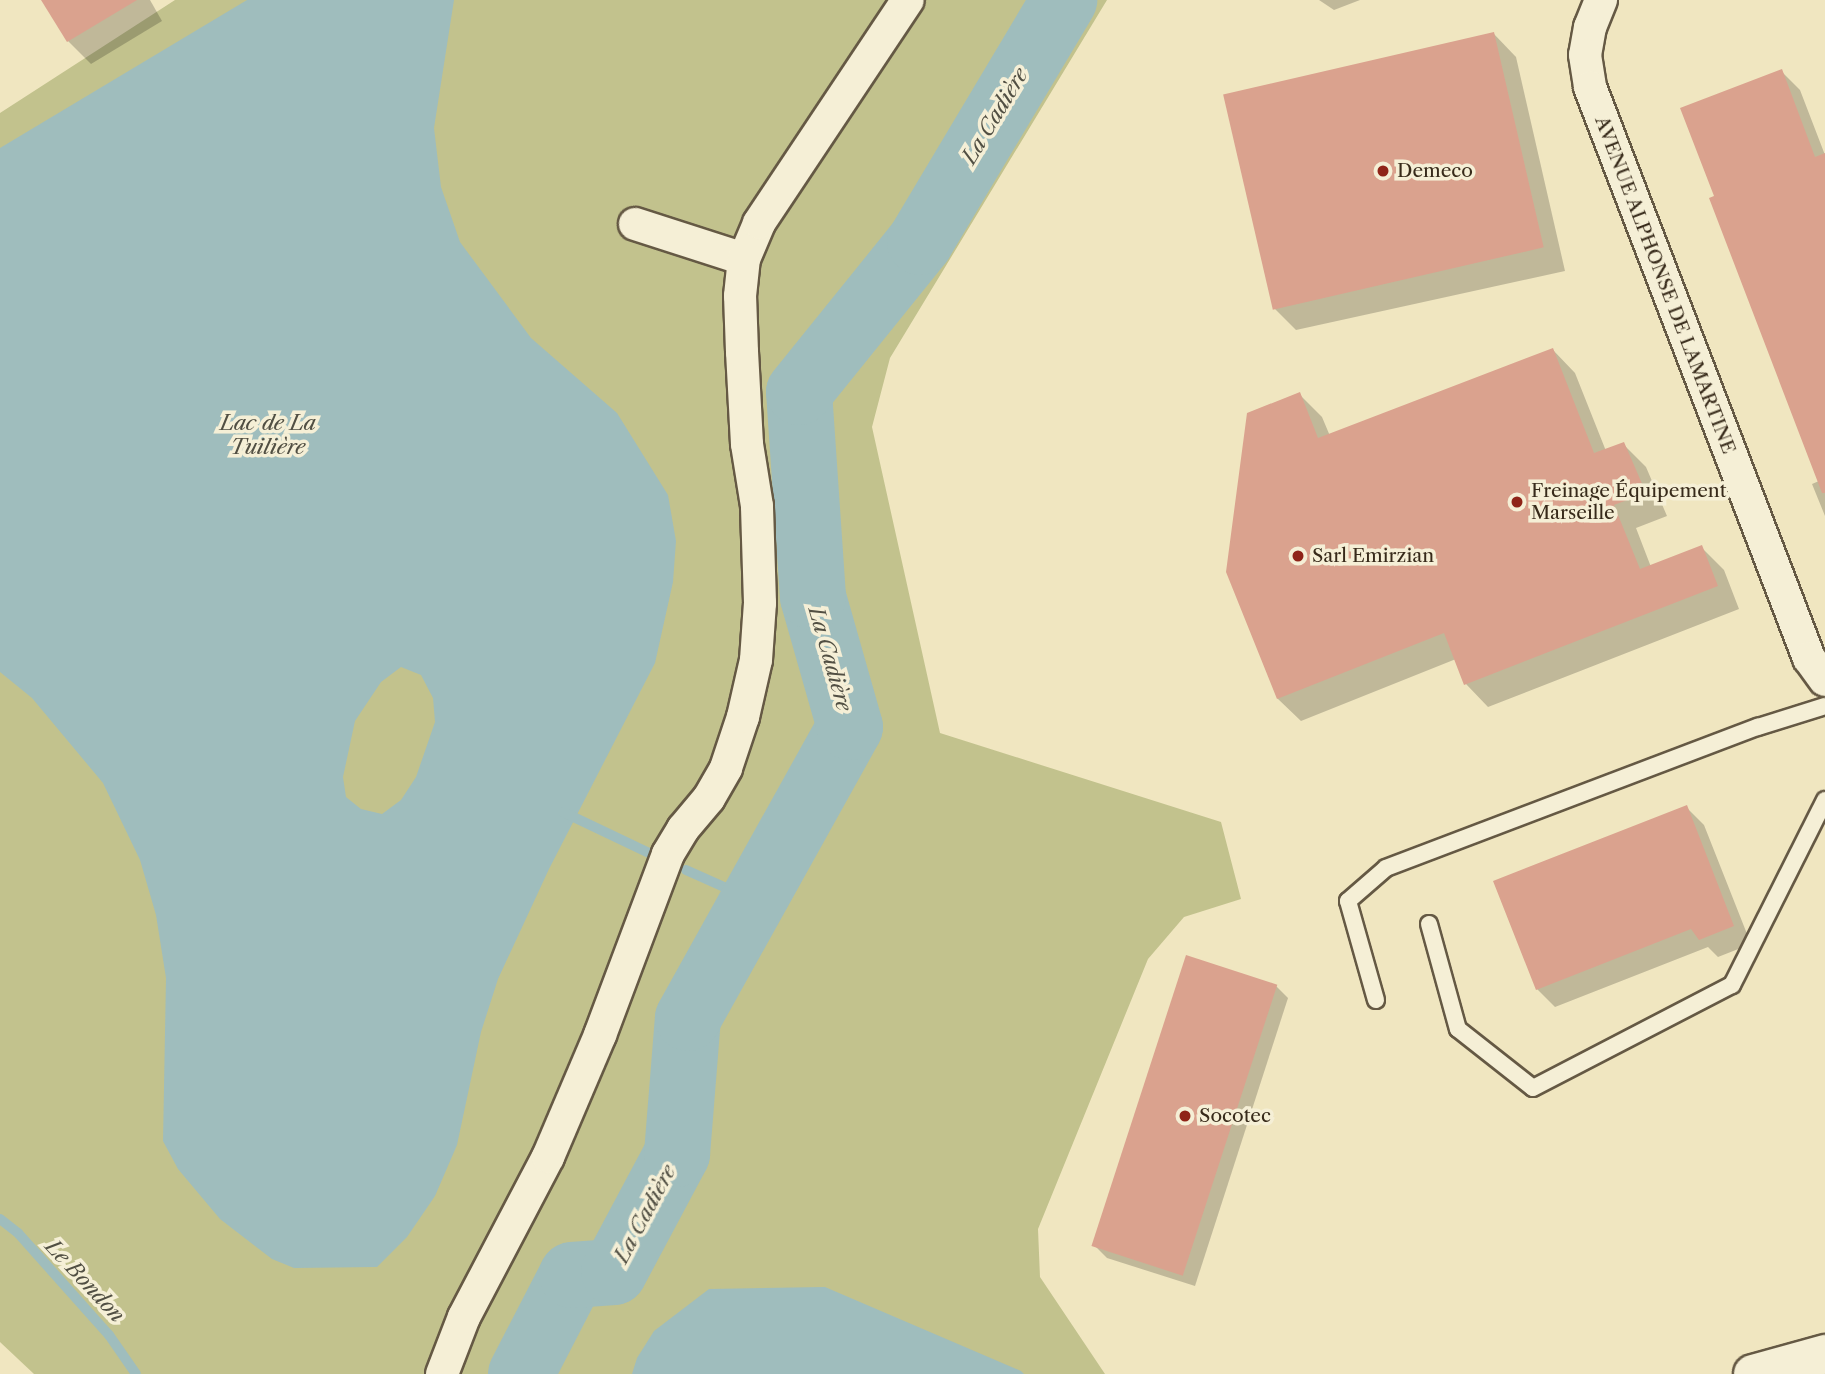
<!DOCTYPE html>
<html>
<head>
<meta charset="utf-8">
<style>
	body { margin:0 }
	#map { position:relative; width:1825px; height:1374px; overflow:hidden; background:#f0e6c0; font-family:"Libre Caslon Text",serif }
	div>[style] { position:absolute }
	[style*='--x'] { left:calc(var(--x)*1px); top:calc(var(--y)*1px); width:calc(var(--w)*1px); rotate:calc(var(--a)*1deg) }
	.green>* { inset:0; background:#c2c28d }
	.water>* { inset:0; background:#9fbdbd }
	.shadow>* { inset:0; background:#0003 }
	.stream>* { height:10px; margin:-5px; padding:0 5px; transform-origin:5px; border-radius:5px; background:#9fbdbd }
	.river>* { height:66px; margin:-33px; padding:0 33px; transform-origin:33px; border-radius:33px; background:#9fbdbd }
	.building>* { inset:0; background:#daa28e; transform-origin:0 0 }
	.roads { filter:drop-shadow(2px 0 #655944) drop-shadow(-2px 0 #655944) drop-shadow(0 2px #655944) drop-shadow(0 -2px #655944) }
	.lane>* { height:16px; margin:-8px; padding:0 8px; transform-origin:8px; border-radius:8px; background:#f5efd6 }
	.street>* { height:32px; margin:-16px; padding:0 16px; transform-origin:16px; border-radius:16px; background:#f5efd6 }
	.secondary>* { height:38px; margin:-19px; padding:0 19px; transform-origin:19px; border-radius:19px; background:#f5efd6 }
	.dots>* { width:19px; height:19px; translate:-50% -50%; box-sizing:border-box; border:4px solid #f5efd6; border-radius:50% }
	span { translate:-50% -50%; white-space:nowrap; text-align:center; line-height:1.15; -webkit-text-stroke:7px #f5efd6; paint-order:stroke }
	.poi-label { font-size:19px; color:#372a1a }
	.left { translate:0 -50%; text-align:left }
	.street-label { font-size:19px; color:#372a1a }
	.water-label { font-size:21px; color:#514f43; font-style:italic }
</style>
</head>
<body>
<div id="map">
	<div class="green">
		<i style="clip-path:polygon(175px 0,1107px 0,890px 358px,872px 427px,940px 733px,1221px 822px,1241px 899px,1184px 917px,1148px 959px,1038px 1229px,1040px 1277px,1105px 1374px,34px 1374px,0 1342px,0 113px)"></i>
	</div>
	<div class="water">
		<i style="clip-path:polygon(evenodd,247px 0,454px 0,434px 128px,441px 187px,460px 242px,531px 338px,617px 413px,668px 495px,676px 541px,673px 582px,655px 663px,549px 869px,498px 979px,481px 1032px,457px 1145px,435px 1196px,407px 1237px,377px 1267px,294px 1268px,272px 1259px,220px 1219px,178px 1169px,163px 1141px,166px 978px,156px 915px,140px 860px,103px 783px,32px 698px,0 672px,0 148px,247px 0,401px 667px,421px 675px,433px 698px,435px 722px,416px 777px,401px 800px,382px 814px,361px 809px,346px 797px,343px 777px,355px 721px,381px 682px,401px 667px)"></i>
		<i style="clip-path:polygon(825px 1287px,1021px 1371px,1024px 1374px,632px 1374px,637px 1358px,654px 1331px,709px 1289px)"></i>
	</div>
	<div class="shadow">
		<i style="clip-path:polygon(43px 0,150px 0,162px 21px,91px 64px,68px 41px)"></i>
		<i style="clip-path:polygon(1319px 0,1360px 0,1334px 10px)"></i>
		<i style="clip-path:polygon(1493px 33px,1516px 57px,1565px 271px,1296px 330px,1273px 307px)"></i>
		<i style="clip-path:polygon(1781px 71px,1800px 90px,1825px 155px,1825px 516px,1812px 484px,1819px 481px,1716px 197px)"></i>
		<i style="clip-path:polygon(1553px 350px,1575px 373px,1606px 451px,1623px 444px,1646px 467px,1667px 516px,1636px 528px,1651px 567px,1701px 547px,1724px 570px,1739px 609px,1488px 707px,1466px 684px,1456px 659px,1301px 721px,1278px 699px,1228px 572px,1299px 394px,1322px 417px,1330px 436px)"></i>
		<i style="clip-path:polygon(1687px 808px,1704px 825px,1751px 944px,1718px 957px,1708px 947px,1555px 1007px,1537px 989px)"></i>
		<i style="clip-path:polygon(1276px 986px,1288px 998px,1195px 1286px,1107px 1258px,1095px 1246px)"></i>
	</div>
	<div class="stream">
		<i style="--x:563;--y:812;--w:100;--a:25.5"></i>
		<i style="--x:686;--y:870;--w:73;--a:24.1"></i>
		<i style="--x:0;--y:1219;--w:23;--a:38"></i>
		<i style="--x:18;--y:1233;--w:137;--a:48.3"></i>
		<i style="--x:109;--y:1335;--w:47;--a:55.3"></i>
	</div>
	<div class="river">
		<i style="--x:521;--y:1374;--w:111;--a:-62.7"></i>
		<i style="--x:572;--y:1275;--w:42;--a:-4.1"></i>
		<i style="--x:614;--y:1272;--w:134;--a:-61.9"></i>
		<i style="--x:677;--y:1154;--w:136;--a:-85.4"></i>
		<i style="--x:688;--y:1018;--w:333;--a:-60.9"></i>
		<i style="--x:850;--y:727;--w:135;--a:-105.9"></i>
		<i style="--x:813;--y:597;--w:205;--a:-93.9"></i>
		<i style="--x:799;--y:392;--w:193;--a:-51.1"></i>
		<i style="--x:920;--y:242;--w:282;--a:-59.2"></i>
	</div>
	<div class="building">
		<i style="clip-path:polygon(41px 0,137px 0,67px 42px)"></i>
		<i style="left:1494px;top:32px;width:221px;height:278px;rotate:77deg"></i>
		<i style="clip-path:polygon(1782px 69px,1815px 157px,1825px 153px,1825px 493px,1822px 493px,1709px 198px,1714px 196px,1680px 108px)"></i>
		<i style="clip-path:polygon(1553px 348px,1594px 453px,1624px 442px,1646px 493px,1614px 505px,1640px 569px,1702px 545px,1718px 586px,1464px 685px,1444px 633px,1277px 699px,1226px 572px,1247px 413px,1300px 392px,1318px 438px)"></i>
		<i style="clip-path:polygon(1687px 805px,1734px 926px,1699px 940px,1691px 929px,1536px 990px,1493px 881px)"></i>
		<i style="left:1186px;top:955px;width:96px;height:306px;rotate:18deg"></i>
	</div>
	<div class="roads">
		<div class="lane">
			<i style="--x:1429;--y:924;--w:109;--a:74.6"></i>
			<i style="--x:1458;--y:1029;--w:95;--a:38.2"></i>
			<i style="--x:1533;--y:1088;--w:224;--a:-27.4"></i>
			<i style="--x:1732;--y:985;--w:207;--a:-63.3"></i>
			<i style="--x:1376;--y:1000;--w:103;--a:-105.8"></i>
			<i style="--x:1348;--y:901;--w:50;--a:-41"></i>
			<i style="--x:1386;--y:868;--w:398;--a:-20.8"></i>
			<i style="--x:1758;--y:727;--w:70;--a:-17.4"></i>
		</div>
		<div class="street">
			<i style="--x:1601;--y:0;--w:29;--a:112"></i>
			<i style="--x:1590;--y:27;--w:28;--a:100"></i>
			<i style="--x:1585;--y:55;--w:32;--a:81"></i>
			<i style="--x:1590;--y:87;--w:612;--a:69.02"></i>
			<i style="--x:1809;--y:658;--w:27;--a:54"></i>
			<i style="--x:635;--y:224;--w:114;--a:17.8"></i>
			<i style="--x:442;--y:1374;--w:61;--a:-68.9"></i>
			<i style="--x:464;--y:1317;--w:181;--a:-62.3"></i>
			<i style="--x:548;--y:1157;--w:133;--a:-66.9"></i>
			<i style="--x:600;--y:1035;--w:193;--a:-69.4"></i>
			<i style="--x:668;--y:854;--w:29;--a:-59"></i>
			<i style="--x:683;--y:829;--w:40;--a:-50"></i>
			<i style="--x:709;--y:798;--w:34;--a:-60"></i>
			<i style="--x:726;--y:768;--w:54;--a:-71.6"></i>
			<i style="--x:743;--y:717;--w:58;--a:-77.2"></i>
			<i style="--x:756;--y:660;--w:57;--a:-86"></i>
			<i style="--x:760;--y:603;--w:97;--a:-91.8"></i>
			<i style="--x:757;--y:506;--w:63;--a:-99.2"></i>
			<i style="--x:747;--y:444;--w:92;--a:-93.1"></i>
			<i style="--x:742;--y:352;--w:56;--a:-92"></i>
			<i style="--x:740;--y:296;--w:37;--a:-84"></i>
			<i style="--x:744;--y:259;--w:39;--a:-67"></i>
			<i style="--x:759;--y:223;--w:268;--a:-56.3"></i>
		</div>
		<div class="secondary">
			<i style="--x:1753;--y:1374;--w:75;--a:-15.5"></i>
		</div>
	</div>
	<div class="dots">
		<i style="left:1383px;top:171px;background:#8f2418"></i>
		<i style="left:1517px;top:502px;background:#8f2418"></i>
		<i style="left:1298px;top:556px;background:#8f2418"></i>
		<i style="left:1185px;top:1116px;background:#8f2418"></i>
	</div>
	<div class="poi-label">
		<span class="left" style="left:1397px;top:171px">Demeco</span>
		<span class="left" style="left:1531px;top:502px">Freinage Équipement<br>Marseille</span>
		<span class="left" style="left:1312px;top:556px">Sarl Emirzian</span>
		<span class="left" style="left:1199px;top:1116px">Socotec</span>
	</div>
	<div class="street-label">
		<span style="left:1665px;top:285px;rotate:69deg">AVENUE ALPHONSE DE LAMARTINE</span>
	</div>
	<div class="water-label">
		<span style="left:995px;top:116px;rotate:-59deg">La Cadière</span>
		<span style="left:268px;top:435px">Lac de La<br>Tuilière</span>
		<span style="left:830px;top:659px;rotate:74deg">La Cadière</span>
		<span style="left:645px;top:1214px;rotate:-62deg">La Cadière</span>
		<span style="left:85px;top:1281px;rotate:47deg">Le Bondon</span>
	</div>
</div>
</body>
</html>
